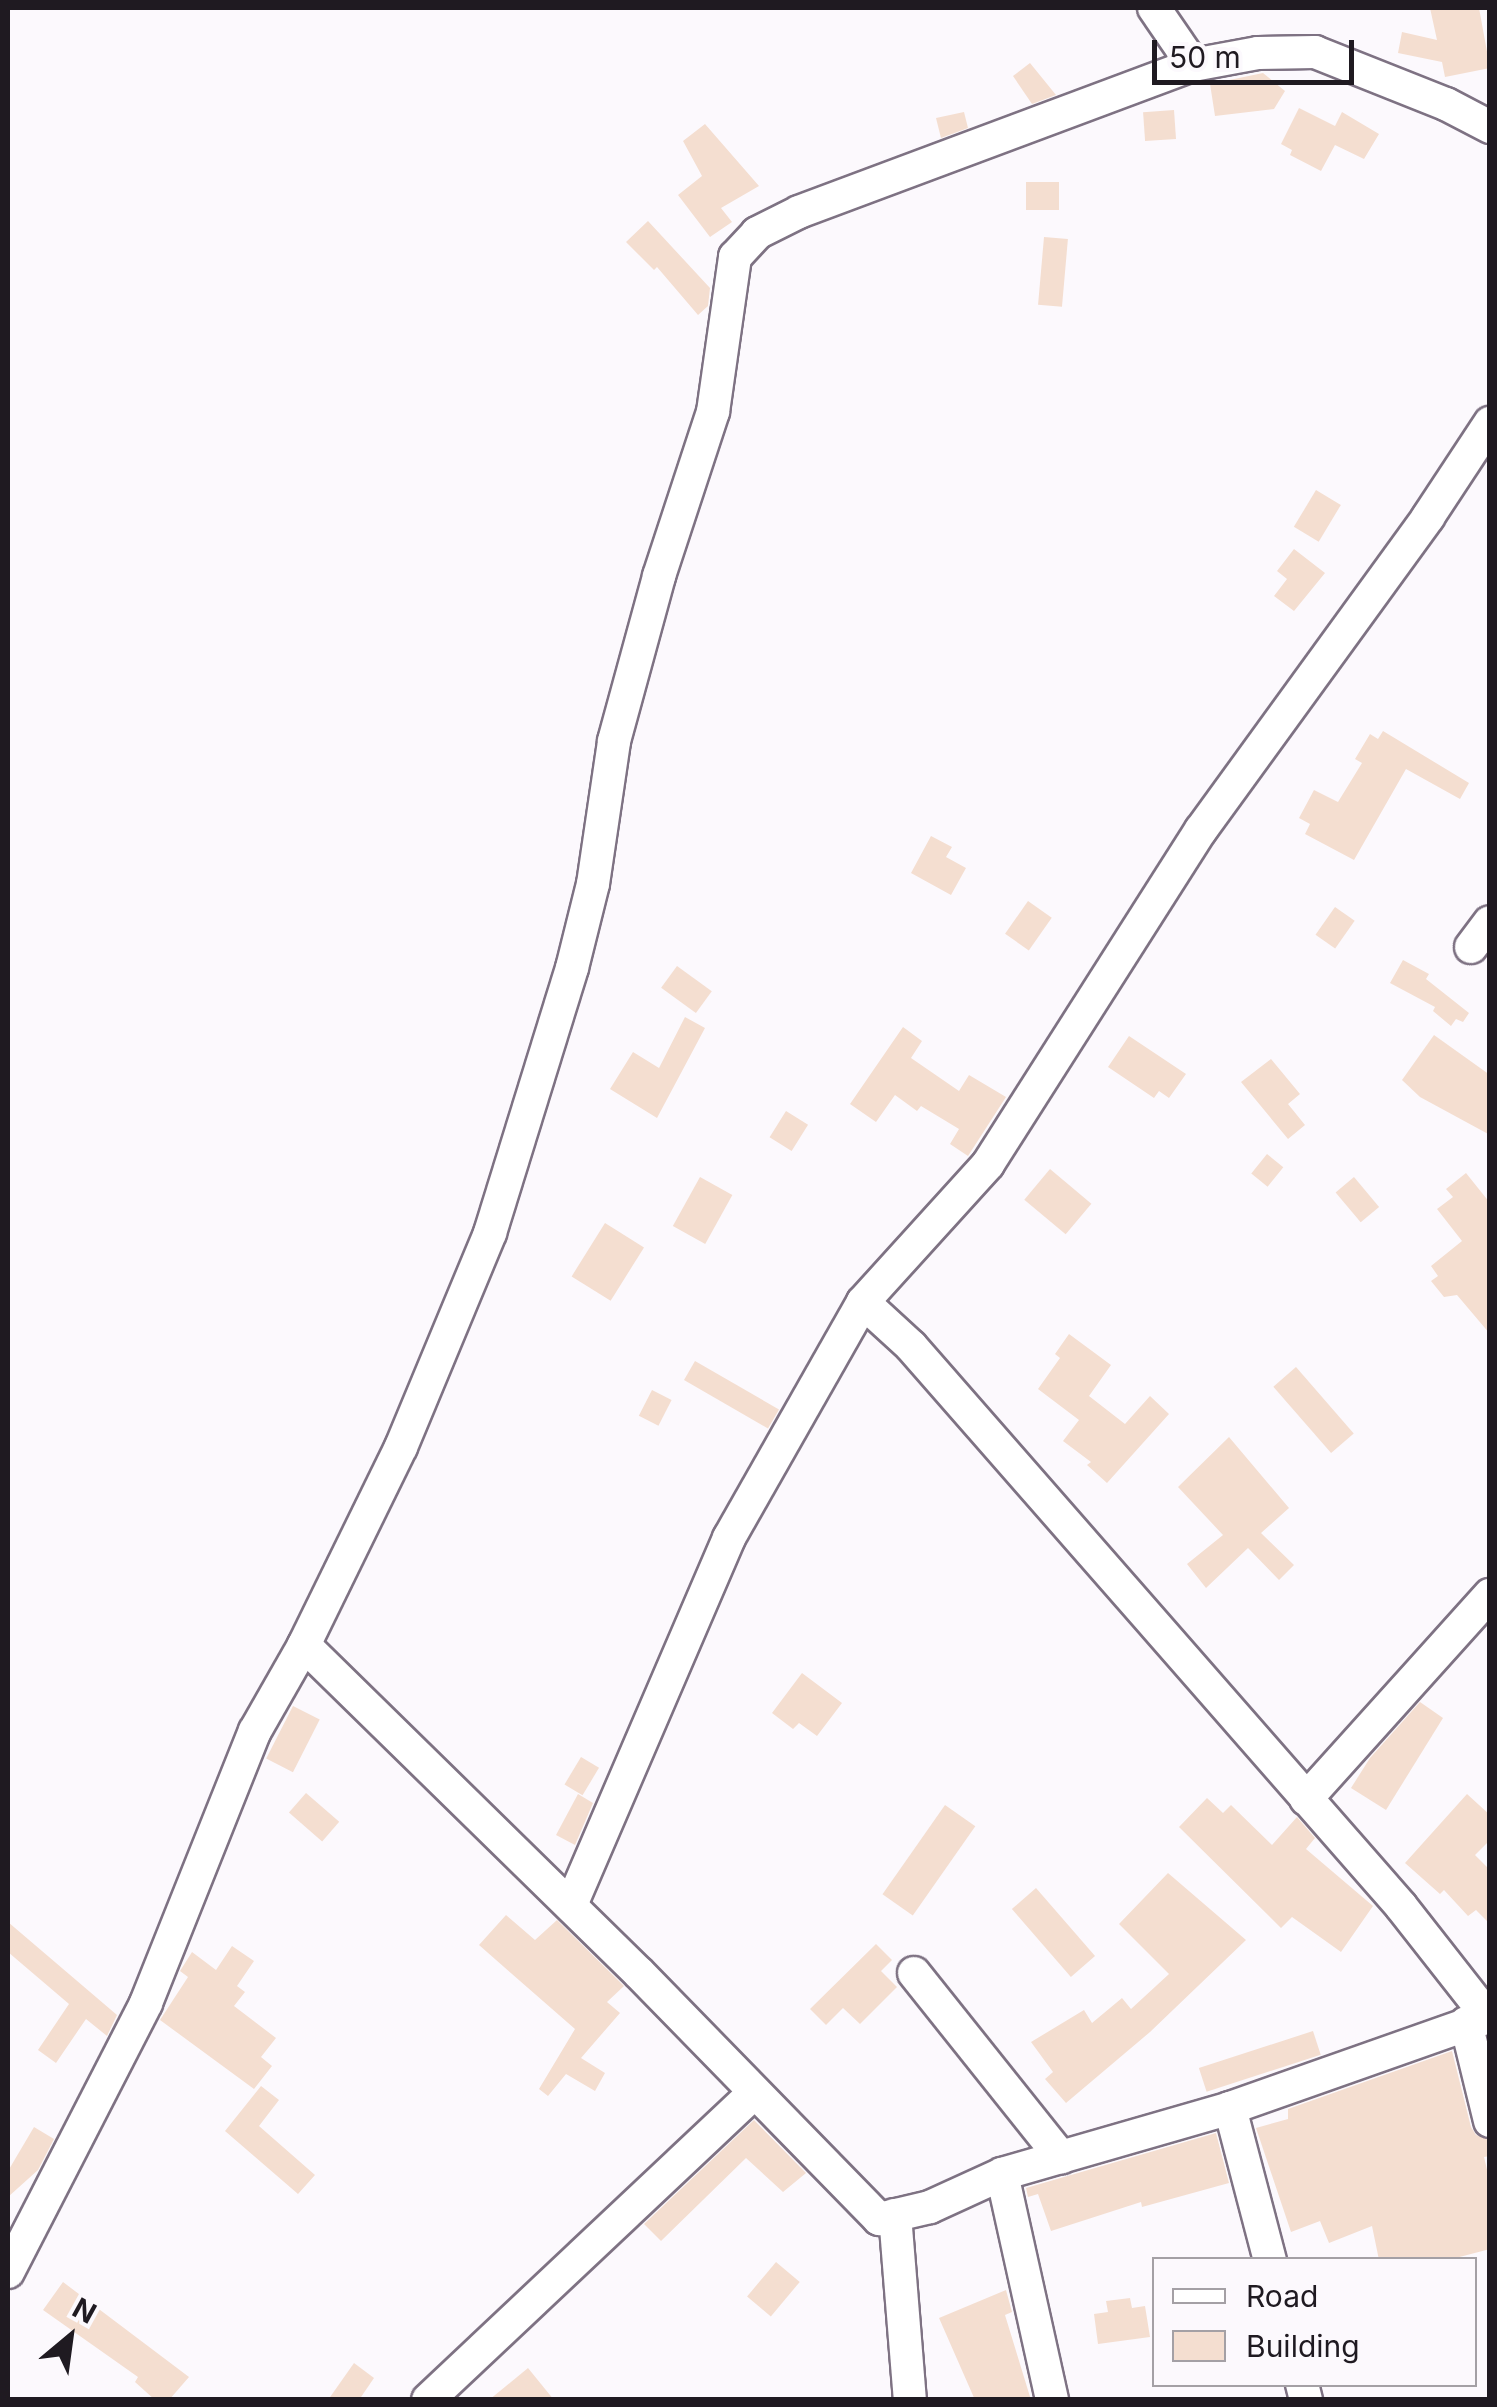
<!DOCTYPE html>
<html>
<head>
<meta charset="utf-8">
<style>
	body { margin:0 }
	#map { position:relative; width:1497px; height:2407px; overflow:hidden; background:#fcf9fd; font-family:Inter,sans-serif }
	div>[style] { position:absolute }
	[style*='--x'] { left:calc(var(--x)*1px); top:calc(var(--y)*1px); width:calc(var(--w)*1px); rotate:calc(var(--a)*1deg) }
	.building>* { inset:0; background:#f4ded0; transform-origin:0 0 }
	.roads { filter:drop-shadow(2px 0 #7e7283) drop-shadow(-2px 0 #7e7283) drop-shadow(0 2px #7e7283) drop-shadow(0 -2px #7e7283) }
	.minor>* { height:32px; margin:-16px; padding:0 16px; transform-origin:16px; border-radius:16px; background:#fff }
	span { translate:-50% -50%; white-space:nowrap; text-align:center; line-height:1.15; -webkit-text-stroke:8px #fcf9fd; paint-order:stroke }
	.frame { position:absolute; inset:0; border:10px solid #1f1a21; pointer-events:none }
	.legend { position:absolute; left:1152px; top:2257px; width:325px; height:130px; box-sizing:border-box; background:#fcf9fd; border:2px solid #a4a0a5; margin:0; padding:12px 18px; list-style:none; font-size:30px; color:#1f1a21 }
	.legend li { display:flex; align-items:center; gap:20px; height:50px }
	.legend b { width:50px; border:2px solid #a4a0a5 }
	.north { position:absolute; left:20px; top:2287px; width:100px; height:100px; -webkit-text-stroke:8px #fcf9fd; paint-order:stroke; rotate:29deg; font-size:28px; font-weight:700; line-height:40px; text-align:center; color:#1f1a21 }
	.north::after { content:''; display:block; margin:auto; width:35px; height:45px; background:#1f1a21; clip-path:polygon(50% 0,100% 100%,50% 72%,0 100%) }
	.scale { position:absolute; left:1152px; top:40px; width:202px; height:45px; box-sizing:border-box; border:5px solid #1f1a21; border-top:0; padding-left:12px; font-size:30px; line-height:35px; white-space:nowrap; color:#1f1a21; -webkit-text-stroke:8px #fcf9fd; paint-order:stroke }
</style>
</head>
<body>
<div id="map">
	<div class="building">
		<i style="clip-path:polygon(1430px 8px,1479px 8px,1490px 68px,1445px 77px,1442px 62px,1398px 53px,1402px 32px,1437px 40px)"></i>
		<i style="clip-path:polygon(1030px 63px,1056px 95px,1032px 104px,1013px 76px)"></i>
		<i style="clip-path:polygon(1263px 73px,1285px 91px,1274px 109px,1215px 116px,1210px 84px)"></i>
		<i style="clip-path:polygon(1299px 108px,1335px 126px,1342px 112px,1379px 134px,1364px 159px,1335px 145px,1321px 171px,1290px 155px,1292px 150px,1281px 144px)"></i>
		<i style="left:1174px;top:110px;width:29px;height:31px;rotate:86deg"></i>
		<i style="clip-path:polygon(964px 112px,968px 128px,941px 138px,936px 118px)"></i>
		<i style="clip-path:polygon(705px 124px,759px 186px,721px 208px,732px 222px,710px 237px,678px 195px,702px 176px,683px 141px)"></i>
		<i style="left:1026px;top:182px;width:33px;height:28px"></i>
		<i style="clip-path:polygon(648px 221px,710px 288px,708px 306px,698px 315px,657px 267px,654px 270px,626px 242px)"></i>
		<i style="left:1044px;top:237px;width:24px;height:68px;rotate:5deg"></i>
		<i style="left:1316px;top:490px;width:29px;height:43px;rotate:31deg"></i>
		<i style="clip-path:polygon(1294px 549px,1325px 573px,1294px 611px,1274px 596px,1287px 579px,1277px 571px)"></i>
		<i style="clip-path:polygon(1383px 731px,1469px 783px,1460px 799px,1406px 769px,1354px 860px,1305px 834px,1310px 824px,1299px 818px,1314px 790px,1338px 802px,1362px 763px,1355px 759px,1370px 734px,1378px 739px)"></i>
		<i style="clip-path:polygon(931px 836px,952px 847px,946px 857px,966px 868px,951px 895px,911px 873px)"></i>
		<i style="left:1028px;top:901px;width:29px;height:40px;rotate:35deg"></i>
		<i style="left:1335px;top:907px;width:24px;height:34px;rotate:35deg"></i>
		<i style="clip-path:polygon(1403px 960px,1429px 974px,1426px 979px,1469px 1013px,1463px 1022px,1456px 1019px,1451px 1026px,1433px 1011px,1435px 1007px,1390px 983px)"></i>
		<i style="left:677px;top:966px;width:43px;height:27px;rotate:36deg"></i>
		<i style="clip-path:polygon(685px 1017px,705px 1028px,657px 1118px,610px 1089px,633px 1052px,659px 1068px)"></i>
		<i style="clip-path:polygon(903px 1027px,922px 1041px,911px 1058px,959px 1091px,969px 1075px,1006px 1097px,968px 1156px,950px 1144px,959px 1129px,921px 1106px,917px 1111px,895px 1095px,876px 1122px,850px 1104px)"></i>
		<i style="clip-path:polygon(1434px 1035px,1490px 1075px,1490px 1135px,1420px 1097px,1402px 1080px)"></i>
		<i style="clip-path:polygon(1129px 1036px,1186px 1074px,1169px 1098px,1159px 1091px,1154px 1098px,1108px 1067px)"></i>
		<i style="clip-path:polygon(1271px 1059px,1300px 1094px,1288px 1104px,1305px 1125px,1288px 1139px,1241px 1082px)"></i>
		<i style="left:786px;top:1111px;width:26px;height:31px;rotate:32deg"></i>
		<i style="left:1267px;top:1154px;width:21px;height:25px;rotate:39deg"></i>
		<i style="left:1050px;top:1169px;width:54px;height:40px;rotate:40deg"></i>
		<i style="clip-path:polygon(1466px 1173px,1490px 1203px,1490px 1334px,1457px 1295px,1444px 1297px,1431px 1281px,1438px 1276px,1431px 1266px,1462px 1241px,1437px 1209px,1453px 1197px,1446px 1189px)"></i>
		<i style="left:700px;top:1177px;width:37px;height:56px;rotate:29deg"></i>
		<i style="left:1354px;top:1177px;width:39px;height:24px;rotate:50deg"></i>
		<i style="left:605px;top:1223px;width:46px;height:63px;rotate:32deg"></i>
		<i style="clip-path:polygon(1069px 1334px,1111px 1365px,1089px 1396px,1125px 1424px,1150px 1396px,1169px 1414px,1107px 1483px,1087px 1465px,1091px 1462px,1063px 1441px,1079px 1420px,1038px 1389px,1060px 1358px,1055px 1354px)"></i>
		<i style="left:695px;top:1361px;width:97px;height:22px;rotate:30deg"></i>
		<i style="left:1296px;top:1367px;width:88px;height:30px;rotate:49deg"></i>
		<i style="left:652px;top:1390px;width:22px;height:29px;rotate:27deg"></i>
		<i style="clip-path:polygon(1229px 1437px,1289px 1508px,1261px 1533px,1294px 1565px,1279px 1580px,1248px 1548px,1206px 1588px,1187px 1564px,1223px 1535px,1178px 1487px)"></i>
		<i style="clip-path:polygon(802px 1673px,842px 1703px,817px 1736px,799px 1723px,793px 1729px,772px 1713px)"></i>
		<i style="clip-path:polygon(1420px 1702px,1443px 1718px,1386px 1810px,1351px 1788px,1370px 1758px)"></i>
		<i style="left:293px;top:1706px;width:30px;height:59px;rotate:27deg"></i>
		<i style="left:581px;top:1757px;width:21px;height:32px;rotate:31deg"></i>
		<i style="left:306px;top:1793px;width:44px;height:26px;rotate:41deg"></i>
		<i style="clip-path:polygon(578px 1794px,593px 1803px,575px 1845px,556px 1835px)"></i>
		<i style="clip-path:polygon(1467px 1794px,1490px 1815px,1490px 1840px,1475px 1855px,1490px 1870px,1490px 1924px,1476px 1910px,1468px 1916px,1444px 1890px,1440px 1894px,1405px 1863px)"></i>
		<i style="clip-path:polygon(1207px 1798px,1223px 1813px,1231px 1805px,1272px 1845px,1297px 1817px,1315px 1838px,1306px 1849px,1373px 1906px,1341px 1952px,1292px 1917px,1281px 1928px,1179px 1827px)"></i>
		<i style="left:945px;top:1805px;width:37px;height:109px;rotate:35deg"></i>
		<i style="clip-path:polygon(1168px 1873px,1246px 1940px,1150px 2032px,1066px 2103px,1045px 2079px,1053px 2072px,1031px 2042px,1084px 2010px,1092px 2023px,1122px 1998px,1131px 2009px,1169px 1974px,1119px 1924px)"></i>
		<i style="left:1036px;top:1888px;width:90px;height:32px;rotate:49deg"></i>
		<i style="clip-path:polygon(506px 1915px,535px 1940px,557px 1920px,624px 1986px,607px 2002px,620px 2013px,581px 2058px,605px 2073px,595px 2091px,566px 2074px,548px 2096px,539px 2089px,575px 2029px,479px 1945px)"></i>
		<i style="clip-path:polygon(8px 1922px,117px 2015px,107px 2036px,86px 2019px,56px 2063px,38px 2050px,69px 2004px,8px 1952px)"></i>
		<i style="clip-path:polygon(876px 1944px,892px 1960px,881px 1971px,897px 1987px,860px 2024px,843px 2008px,826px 2025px,810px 2009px)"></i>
		<i style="clip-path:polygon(232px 1946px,254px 1961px,237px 1986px,245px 1992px,234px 2006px,276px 2038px,261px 2057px,272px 2066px,254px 2089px,160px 2020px,188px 1977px,180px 1971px,192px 1952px,216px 1970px)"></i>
		<i style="left:1313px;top:2031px;width:25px;height:120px;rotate:72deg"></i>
		<i style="clip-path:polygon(1452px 2051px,1471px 2127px,1476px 2135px,1490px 2140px,1490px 2156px,1484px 2157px,1490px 2182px,1490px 2249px,1448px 2260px,1379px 2260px,1372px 2226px,1329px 2243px,1320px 2221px,1291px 2232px,1256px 2128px,1288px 2119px,1288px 2109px)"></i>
		<i style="clip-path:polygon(261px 2086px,279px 2100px,259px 2126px,315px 2175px,298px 2194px,225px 2131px)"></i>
		<i style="clip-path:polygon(754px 2120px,806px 2173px,783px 2192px,746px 2158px,661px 2241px,644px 2224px)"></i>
		<i style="clip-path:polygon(34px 2127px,54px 2139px,38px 2170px,8px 2197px,8px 2171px)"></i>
		<i style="clip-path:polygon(1216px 2133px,1229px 2183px,1142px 2207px,1141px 2202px,1051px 2231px,1038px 2194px,1028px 2197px,1026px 2188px)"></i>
		<i style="left:776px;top:2262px;width:31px;height:45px;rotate:40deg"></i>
		<i style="clip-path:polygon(63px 2282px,189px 2377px,169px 2400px,155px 2400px,135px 2382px,138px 2377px,43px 2310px)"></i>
		<i style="clip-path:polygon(1006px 2290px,1012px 2312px,1005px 2315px,1031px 2400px,975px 2400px,939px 2318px)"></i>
		<i style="clip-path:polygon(1130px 2298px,1132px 2308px,1145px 2306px,1150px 2337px,1098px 2344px,1094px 2314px,1108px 2312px,1106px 2301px)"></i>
		<i style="clip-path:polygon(354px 2363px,374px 2378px,359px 2400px,328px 2400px)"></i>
		<i style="clip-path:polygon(528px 2368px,554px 2400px,489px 2400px)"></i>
	</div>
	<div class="roads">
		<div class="minor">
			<i style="--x:1154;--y:8;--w:69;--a:55.6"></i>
			<i style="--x:1471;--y:947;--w:31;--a:-53"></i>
			<i style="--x:304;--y:1645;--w:469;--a:44.4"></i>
			<i style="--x:639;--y:1973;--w:344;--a:45.7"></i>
			<i style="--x:879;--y:2219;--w:52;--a:-13.2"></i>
			<i style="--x:930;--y:2207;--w:79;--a:-24.6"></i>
			<i style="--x:1002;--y:2174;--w:237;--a:-16.1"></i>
			<i style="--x:1230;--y:2108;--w:274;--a:-19.4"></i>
			<i style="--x:1488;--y:2017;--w:141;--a:-128.1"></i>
			<i style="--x:1401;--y:1906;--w:744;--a:-131.19"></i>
			<i style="--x:911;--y:1346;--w:65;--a:-137.5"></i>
			<i style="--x:863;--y:1302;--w:186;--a:-47.8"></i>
			<i style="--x:988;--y:1164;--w:396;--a:-57.5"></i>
			<i style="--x:1201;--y:830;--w:387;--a:-54"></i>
			<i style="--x:1428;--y:517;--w:113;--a:-56.6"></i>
			<i style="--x:1306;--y:1799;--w:275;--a:-48"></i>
			<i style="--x:571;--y:1905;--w:400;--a:-66.7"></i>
			<i style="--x:729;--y:1538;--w:271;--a:-60.4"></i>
			<i style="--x:914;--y:1973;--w:236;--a:51.4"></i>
			<i style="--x:1466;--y:2023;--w:101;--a:76.2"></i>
			<i style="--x:1230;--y:2108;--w:157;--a:75.3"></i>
			<i style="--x:1002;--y:2174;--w:231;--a:77.5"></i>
			<i style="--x:895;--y:2215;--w:186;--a:85.4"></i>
			<i style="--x:8;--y:2272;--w:302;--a:-62.8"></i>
			<i style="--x:146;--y:2003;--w:293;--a:-68.2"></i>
			<i style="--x:255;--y:1731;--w:99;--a:-60.3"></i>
			<i style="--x:304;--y:1645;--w:220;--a:-63.9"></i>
			<i style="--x:401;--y:1447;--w:232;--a:-67.4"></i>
			<i style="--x:490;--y:1233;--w:277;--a:-72.8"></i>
			<i style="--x:572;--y:968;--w:87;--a:-76"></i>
			<i style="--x:593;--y:884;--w:145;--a:-81.6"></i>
			<i style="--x:614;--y:741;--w:171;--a:-74.7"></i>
			<i style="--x:659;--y:576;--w:173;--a:-71.8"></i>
			<i style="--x:713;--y:412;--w:157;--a:-81.9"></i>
			<i style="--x:735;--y:257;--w:33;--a:-47"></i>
			<i style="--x:757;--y:233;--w:47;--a:-26.6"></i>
			<i style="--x:799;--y:212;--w:421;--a:-20.5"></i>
			<i style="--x:1193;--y:65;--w:66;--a:-10.5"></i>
			<i style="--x:1258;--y:53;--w:57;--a:-1"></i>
			<i style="--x:1315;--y:52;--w:141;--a:21.7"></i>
			<i style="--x:1446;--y:104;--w:50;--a:27.6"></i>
			<i style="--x:1302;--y:2384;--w:16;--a:76"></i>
			<i style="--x:428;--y:2400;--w:448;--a:-43.3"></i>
		</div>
	</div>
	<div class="frame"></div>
	<ul class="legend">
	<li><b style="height:12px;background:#fff"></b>Road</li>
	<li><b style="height:28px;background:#f4ded0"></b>Building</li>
	</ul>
	<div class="north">N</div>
	<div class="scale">50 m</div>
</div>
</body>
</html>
